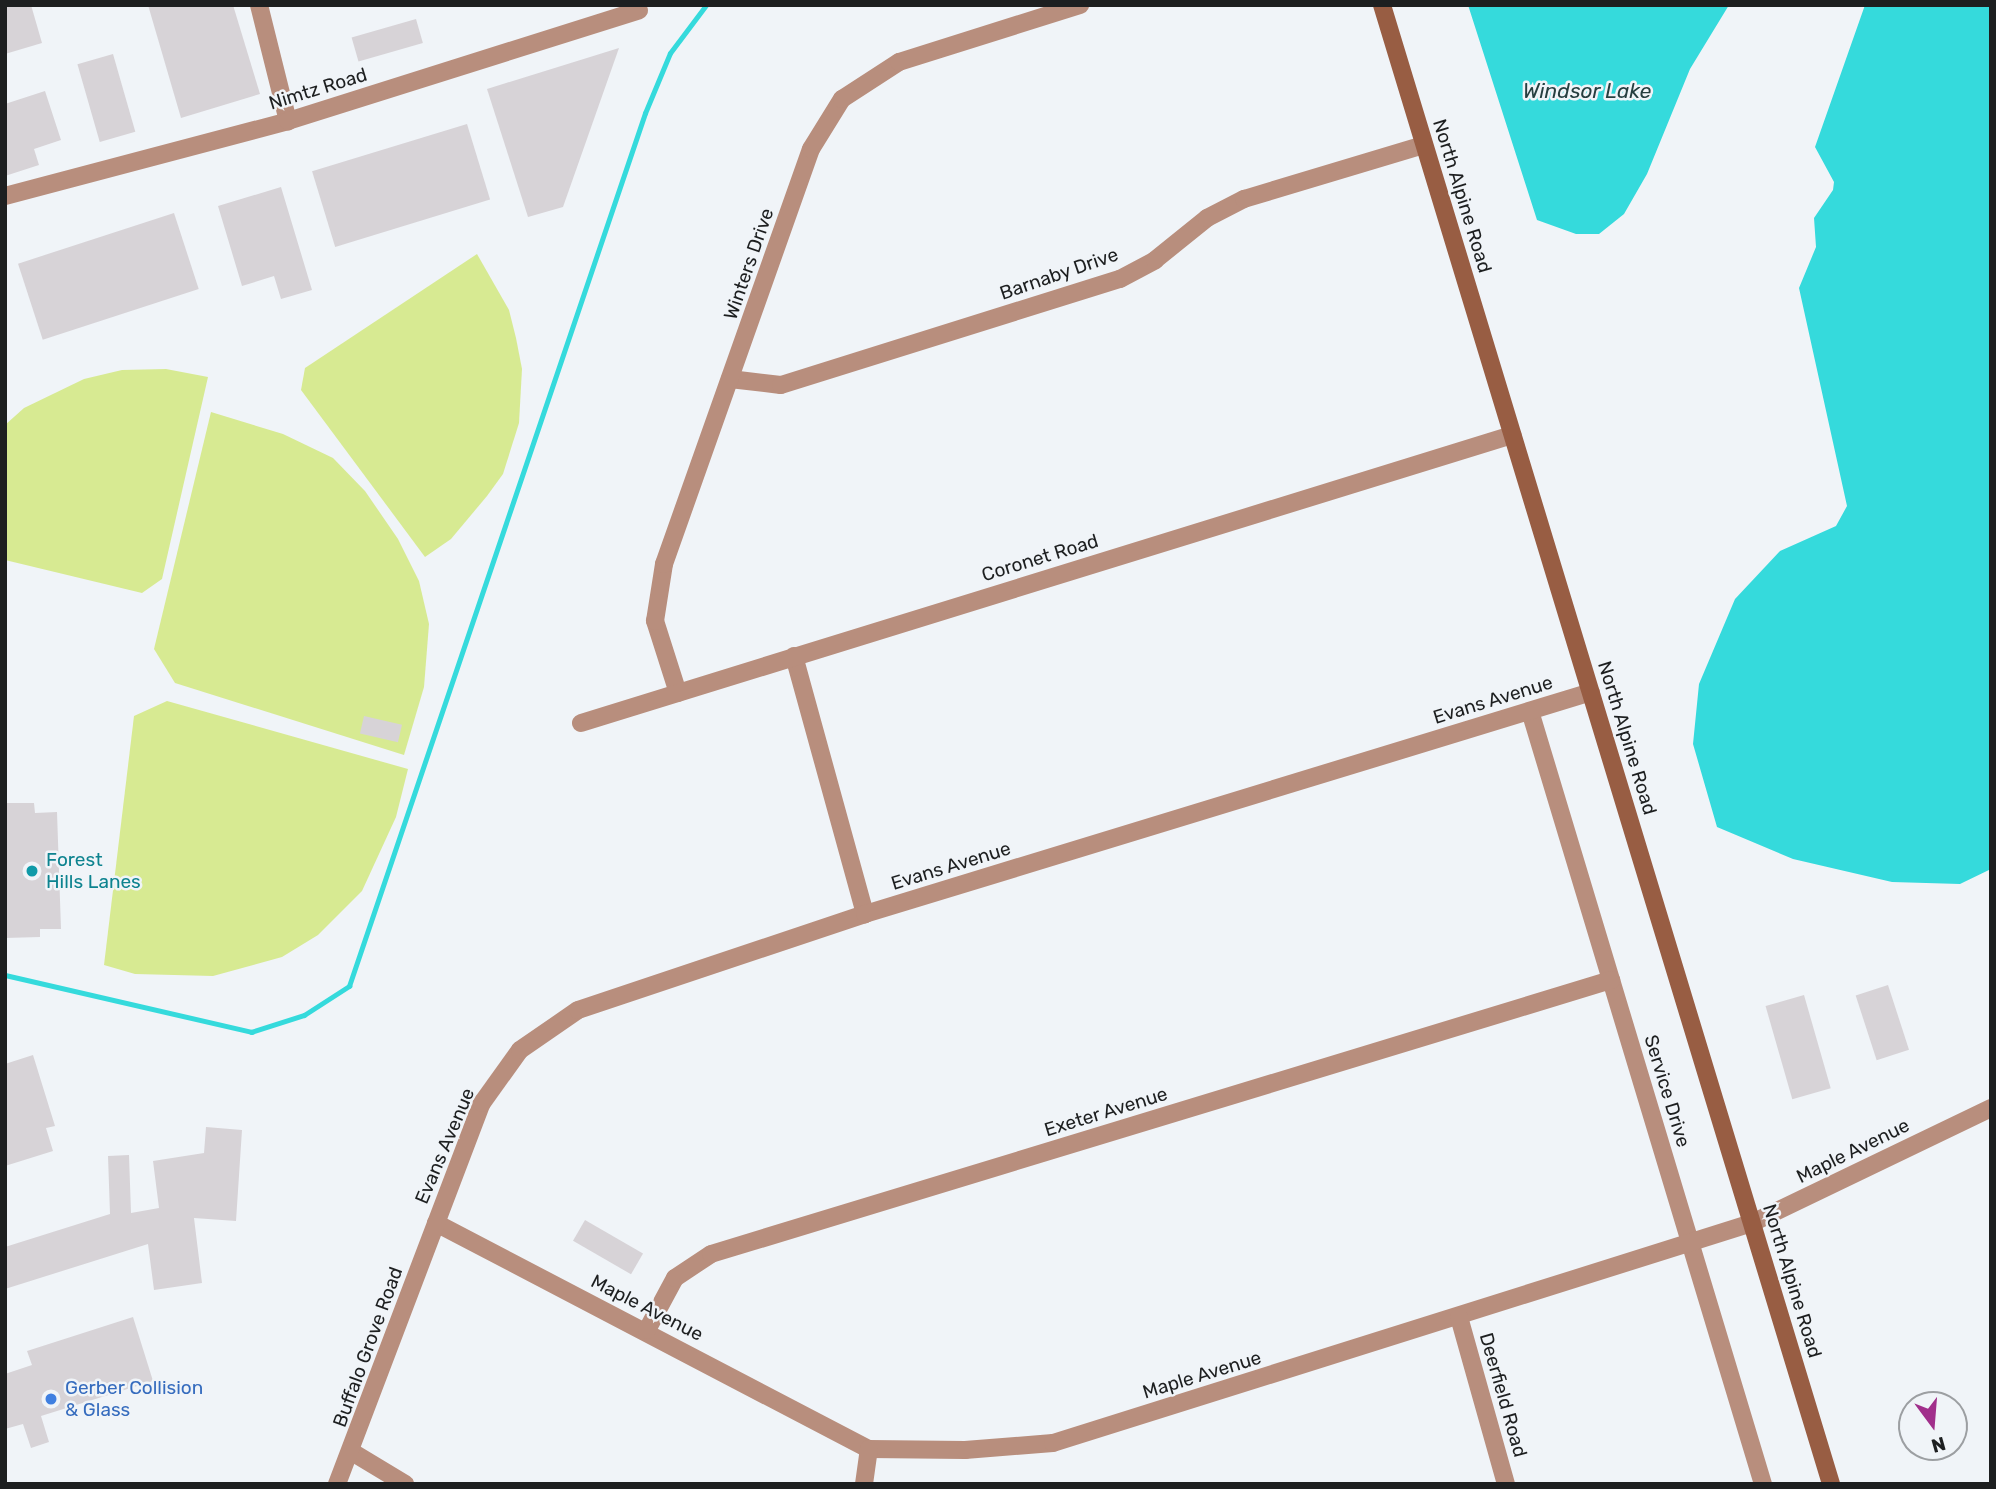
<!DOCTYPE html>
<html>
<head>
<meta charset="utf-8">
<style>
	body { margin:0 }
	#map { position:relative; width:1996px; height:1489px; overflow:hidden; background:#f0f4f8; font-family:Rubik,sans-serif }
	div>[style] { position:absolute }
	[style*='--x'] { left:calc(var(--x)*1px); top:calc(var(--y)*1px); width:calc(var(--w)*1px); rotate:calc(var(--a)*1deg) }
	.green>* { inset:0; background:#d7ea92 }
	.water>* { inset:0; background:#35dadc }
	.stream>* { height:5px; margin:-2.5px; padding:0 2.5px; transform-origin:2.5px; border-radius:2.5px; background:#35dadc }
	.building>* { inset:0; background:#d7d3d7; transform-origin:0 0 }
	.street>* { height:18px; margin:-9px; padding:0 9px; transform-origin:9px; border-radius:9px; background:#b88e7d }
	.secondary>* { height:18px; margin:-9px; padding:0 9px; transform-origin:9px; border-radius:9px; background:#985d43 }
	.dots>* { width:19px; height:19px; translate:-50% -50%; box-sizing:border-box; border:4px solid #f0f4f8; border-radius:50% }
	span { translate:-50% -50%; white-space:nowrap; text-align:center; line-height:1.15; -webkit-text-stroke:5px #f0f4f8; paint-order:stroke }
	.street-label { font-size:19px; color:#1d1f20 }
	.culture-label { font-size:19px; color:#0d838f }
	.left { translate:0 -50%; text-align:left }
	.shop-label { font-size:19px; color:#366cbe }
	.water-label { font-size:21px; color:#263f40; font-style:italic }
	.frame { position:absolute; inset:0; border:7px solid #1d1f20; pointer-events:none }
	.north { position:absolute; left:1898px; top:1391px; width:70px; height:70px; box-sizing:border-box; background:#f0f4f8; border:2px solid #9c9fa2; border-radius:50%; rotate:164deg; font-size:19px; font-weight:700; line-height:28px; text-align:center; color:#1d1f20 }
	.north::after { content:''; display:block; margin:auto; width:24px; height:32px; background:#a12f8b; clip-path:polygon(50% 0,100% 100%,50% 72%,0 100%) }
</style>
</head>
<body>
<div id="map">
	<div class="green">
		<i style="clip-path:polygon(477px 254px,509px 310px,516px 338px,522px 369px,519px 423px,503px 474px,487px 496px,451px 539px,425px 557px,301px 390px,305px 368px)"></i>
		<i style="clip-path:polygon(166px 369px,208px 377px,162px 579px,142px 593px,5px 560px,5px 425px,24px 408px,84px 379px,122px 370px)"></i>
		<i style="clip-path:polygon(211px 412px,283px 434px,333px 458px,365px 491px,398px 539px,419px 581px,429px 624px,424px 687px,404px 755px,175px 683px,154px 649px)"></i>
		<i style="clip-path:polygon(167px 701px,408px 769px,396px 817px,362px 891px,318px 935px,282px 957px,213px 976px,135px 974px,104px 965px,134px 716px)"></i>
	</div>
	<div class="water">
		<i style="clip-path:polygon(1468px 5px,1729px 5px,1690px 69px,1647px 174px,1624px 214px,1599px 234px,1576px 234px,1537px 220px)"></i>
		<i style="clip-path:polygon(1865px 5px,1991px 5px,1991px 869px,1960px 884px,1892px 882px,1793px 859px,1717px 827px,1693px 744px,1699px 684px,1735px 599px,1780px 551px,1836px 526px,1847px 506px,1799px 288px,1816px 247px,1814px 218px,1833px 190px,1834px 182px,1815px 147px)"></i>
	</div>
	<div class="stream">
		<i style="--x:5;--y:975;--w:253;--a:13"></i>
		<i style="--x:251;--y:1032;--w:56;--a:-17.8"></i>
		<i style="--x:304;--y:1015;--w:54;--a:-32.8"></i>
		<i style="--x:349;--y:986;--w:922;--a:-71.27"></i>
		<i style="--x:645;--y:113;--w:65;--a:-67.4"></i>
		<i style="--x:670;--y:53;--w:60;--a:-53.1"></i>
	</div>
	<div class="building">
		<i style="clip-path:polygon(5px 5px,31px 5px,42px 43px,5px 54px)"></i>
		<i style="clip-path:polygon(148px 5px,233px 5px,260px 94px,181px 118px)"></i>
		<i style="left:416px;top:19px;width:25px;height:67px;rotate:74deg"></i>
		<i style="clip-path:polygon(619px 48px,563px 207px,528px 217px,487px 89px)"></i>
		<i style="left:113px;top:54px;width:81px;height:37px;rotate:74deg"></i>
		<i style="clip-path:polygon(45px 91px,61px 140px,34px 149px,39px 165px,5px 176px,5px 104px)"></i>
		<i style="left:467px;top:124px;width:79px;height:162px;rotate:73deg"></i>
		<i style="clip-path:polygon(281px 187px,312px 290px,281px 299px,274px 276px,242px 286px,218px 206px)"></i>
		<i style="left:174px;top:213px;width:80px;height:164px;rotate:72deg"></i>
		<i style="left:364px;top:716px;width:39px;height:18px;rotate:13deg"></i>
		<i style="clip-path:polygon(5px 803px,34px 803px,35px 813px,57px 812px,61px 929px,40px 929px,40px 937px,5px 938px)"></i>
		<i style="left:1888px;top:985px;width:68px;height:34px;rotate:72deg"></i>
		<i style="left:1804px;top:995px;width:97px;height:40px;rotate:74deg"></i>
		<i style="clip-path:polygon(33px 1055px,55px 1126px,46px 1128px,53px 1151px,5px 1166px,5px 1064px)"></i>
		<i style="clip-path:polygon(206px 1127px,242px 1130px,236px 1221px,194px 1218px,202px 1283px,154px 1290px,148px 1244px,5px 1289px,5px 1247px,110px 1214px,108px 1156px,129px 1155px,131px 1213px,159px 1208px,153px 1161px,204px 1153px)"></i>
		<i style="left:585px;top:1220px;width:67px;height:24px;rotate:30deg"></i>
		<i style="clip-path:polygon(133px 1317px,153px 1381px,41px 1416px,49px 1442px,31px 1448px,23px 1424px,5px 1429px,5px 1374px,32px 1365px,27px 1351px)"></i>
	</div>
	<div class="street">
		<i style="--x:259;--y:5;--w:120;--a:76"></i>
		<i style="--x:5;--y:196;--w:293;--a:-14.8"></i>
		<i style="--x:288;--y:121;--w:368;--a:-17.5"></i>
		<i style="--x:730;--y:379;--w:51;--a:6.7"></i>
		<i style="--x:781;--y:385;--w:355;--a:-17.4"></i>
		<i style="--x:1120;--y:279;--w:40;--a:-28"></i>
		<i style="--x:1155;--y:260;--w:67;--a:-38.9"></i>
		<i style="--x:1207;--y:218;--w:42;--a:-27.2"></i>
		<i style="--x:1244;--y:199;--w:188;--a:-16.7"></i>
		<i style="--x:794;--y:656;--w:268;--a:74.6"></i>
		<i style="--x:678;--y:693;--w:76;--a:-107.7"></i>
		<i style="--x:655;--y:621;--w:58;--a:-81"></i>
		<i style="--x:664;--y:564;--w:440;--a:-70.5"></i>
		<i style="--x:811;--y:149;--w:59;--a:-58.2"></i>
		<i style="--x:842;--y:99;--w:68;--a:-33"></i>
		<i style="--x:899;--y:62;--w:190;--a:-17.5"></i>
		<i style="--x:1530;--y:711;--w:807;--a:73.23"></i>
		<i style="--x:581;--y:723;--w:975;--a:-17.19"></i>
		<i style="--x:436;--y:1223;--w:488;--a:27.6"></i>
		<i style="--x:869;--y:1449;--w:96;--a:0.6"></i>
		<i style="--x:965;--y:1450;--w:88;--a:-4.5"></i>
		<i style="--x:1053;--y:1443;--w:733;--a:-17.47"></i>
		<i style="--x:1752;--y:1223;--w:265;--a:-25.7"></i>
		<i style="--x:1459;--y:1317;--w:173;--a:74.3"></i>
		<i style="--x:647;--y:1330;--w:59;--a:-61.7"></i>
		<i style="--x:675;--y:1278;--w:43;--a:-33.7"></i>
		<i style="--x:711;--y:1254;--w:941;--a:-16.93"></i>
		<i style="--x:352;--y:1452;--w:62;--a:31.1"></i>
		<i style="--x:337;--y:1484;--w:408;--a:-69.2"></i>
		<i style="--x:482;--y:1103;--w:65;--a:-54.4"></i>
		<i style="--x:520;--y:1050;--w:70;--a:-34.6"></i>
		<i style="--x:578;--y:1010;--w:303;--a:-18.5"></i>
		<i style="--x:865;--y:914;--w:759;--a:-17"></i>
		<i style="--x:864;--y:1484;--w:35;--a:-82"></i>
	</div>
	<div class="secondary">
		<i style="--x:1382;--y:5;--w:1546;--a:73.11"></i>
	</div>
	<div class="dots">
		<i style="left:32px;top:871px;background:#0f9aa8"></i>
		<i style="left:51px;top:1399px;background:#3f7fe0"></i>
	</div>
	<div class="street-label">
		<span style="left:318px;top:89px;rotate:-17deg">Nimtz Road</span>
		<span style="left:1462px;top:196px;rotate:73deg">North Alpine Road</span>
		<span style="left:749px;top:264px;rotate:-71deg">Winters Drive</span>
		<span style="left:1059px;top:274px;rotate:-19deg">Barnaby Drive</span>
		<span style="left:1040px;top:558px;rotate:-17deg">Coronet Road</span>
		<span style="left:1493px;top:700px;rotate:-17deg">Evans Avenue</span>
		<span style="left:1627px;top:738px;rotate:73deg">North Alpine Road</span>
		<span style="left:951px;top:866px;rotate:-17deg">Evans Avenue</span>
		<span style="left:1667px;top:1091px;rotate:73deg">Service Drive</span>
		<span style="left:1106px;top:1112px;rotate:-17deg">Exeter Avenue</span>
		<span style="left:445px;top:1146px;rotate:-67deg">Evans Avenue</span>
		<span style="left:1853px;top:1151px;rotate:-26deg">Maple Avenue</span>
		<span style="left:1792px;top:1281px;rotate:73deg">North Alpine Road</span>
		<span style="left:647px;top:1308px;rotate:27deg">Maple Avenue</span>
		<span style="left:368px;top:1347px;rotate:-70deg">Buffalo Grove Road</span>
		<span style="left:1202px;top:1375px;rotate:-17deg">Maple Avenue</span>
		<span style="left:1503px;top:1395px;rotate:74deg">Deerfield Road</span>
	</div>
	<div class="culture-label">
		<span class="left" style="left:46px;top:871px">Forest<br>Hills Lanes</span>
	</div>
	<div class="shop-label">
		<span class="left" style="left:65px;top:1399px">Gerber Collision<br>&amp; Glass</span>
	</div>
	<div class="water-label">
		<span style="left:1587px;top:91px">Windsor Lake</span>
	</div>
	<div class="frame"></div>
	<div class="north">N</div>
</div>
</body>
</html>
